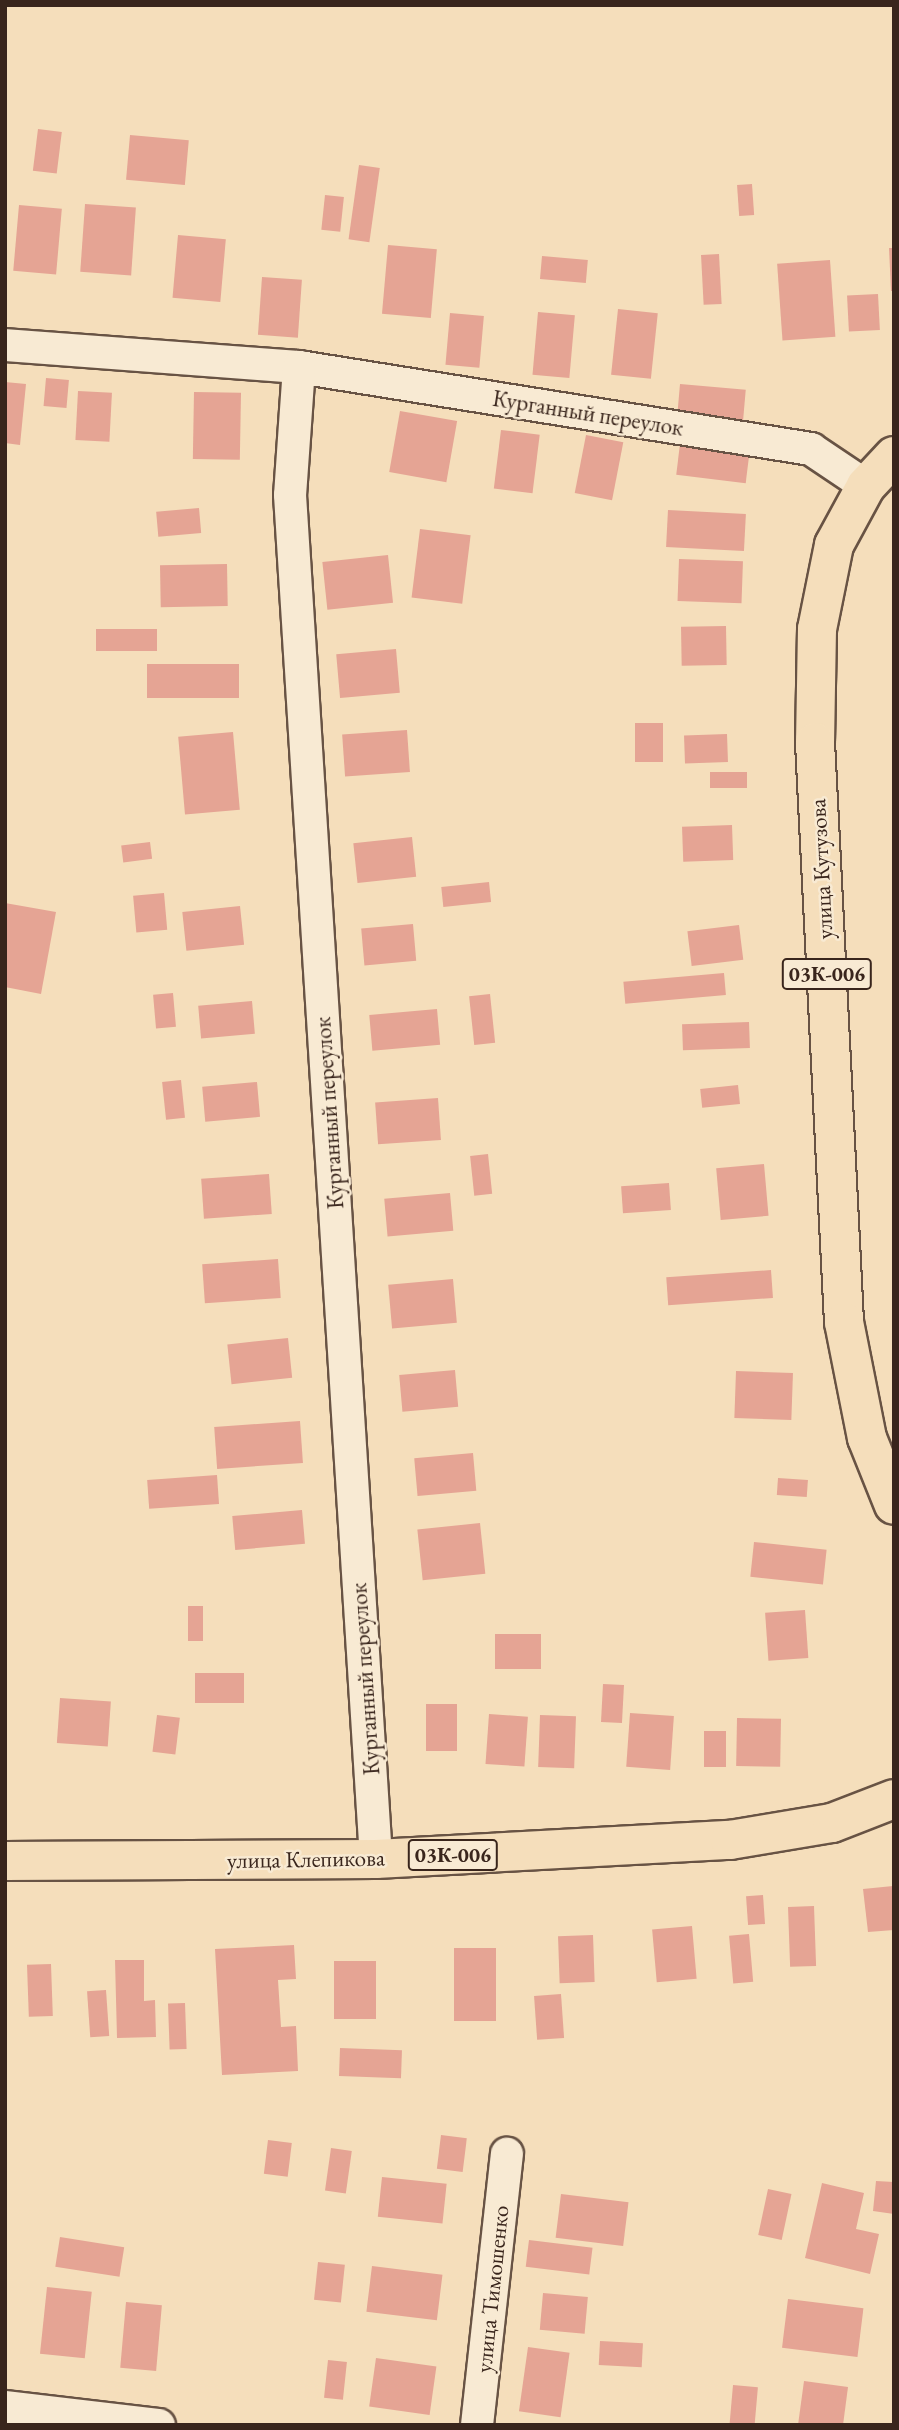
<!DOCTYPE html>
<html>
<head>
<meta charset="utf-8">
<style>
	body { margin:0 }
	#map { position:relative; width:899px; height:2430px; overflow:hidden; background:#f5debb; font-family:"EB Garamond",serif }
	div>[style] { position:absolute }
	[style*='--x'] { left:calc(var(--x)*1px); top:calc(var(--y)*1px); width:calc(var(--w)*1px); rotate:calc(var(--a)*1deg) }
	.building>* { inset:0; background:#e5a494; transform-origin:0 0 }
	.roads { filter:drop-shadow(2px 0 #685344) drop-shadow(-2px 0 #685344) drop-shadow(0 2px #685344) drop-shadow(0 -2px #685344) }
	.minor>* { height:32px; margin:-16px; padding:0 16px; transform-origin:16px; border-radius:16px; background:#f8ead3 }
	.primary>* { height:38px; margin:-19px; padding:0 19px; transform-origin:19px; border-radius:19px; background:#f5debb }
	span { translate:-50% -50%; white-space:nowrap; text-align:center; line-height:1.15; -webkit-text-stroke:5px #f8ead3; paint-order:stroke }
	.shield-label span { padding:2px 5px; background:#f8ead3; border:2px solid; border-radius:5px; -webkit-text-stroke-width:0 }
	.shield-label { font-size:21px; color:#39251c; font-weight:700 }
	.street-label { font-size:23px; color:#39251c }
	.frame { position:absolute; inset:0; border:7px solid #39251c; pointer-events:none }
</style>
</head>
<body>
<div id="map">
	<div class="building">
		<i style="left:38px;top:129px;width:24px;height:42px;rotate:7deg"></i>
		<i style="left:130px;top:135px;width:59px;height:45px;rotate:5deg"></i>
		<i style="left:359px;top:165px;width:21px;height:75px;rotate:8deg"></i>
		<i style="left:752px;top:184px;width:31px;height:15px;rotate:86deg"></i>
		<i style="left:325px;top:195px;width:19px;height:35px;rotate:6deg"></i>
		<i style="left:85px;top:204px;width:51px;height:68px;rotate:4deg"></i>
		<i style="left:19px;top:205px;width:43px;height:66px;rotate:5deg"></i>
		<i style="left:178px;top:235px;width:48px;height:63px;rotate:5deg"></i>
		<i style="left:388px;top:245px;width:49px;height:69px;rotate:5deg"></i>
		<i style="clip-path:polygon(889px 248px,894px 248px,894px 291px,891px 291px)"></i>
		<i style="left:719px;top:254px;width:50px;height:18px;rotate:87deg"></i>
		<i style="left:542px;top:256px;width:46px;height:23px;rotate:5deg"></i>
		<i style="left:830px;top:260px;width:77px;height:53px;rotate:86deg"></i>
		<i style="left:262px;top:277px;width:40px;height:58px;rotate:4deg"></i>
		<i style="left:878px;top:294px;width:36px;height:31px;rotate:87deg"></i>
		<i style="left:618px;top:309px;width:40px;height:66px;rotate:6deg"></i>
		<i style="left:538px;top:312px;width:37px;height:63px;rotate:5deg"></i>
		<i style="left:450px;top:313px;width:34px;height:52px;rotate:5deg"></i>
		<i style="left:46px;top:378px;width:23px;height:28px;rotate:5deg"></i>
		<i style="clip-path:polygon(5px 382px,26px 384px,20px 445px,5px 443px)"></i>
		<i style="left:680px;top:384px;width:66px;height:31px;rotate:5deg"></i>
		<i style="left:78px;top:391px;width:34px;height:49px;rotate:3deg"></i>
		<i style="left:194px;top:392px;width:47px;height:67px;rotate:1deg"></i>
		<i style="left:400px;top:411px;width:58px;height:62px;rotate:10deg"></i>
		<i style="left:501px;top:430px;width:39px;height:59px;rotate:7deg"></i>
		<i style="left:586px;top:435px;width:38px;height:59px;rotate:11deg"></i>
		<i style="left:680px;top:444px;width:70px;height:31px;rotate:7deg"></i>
		<i style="left:199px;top:508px;width:25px;height:43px;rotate:85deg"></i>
		<i style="left:668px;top:510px;width:78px;height:37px;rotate:3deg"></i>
		<i style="left:420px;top:529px;width:51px;height:69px;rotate:7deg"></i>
		<i style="left:388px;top:555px;width:48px;height:66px;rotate:84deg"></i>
		<i style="left:679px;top:559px;width:64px;height:42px;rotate:2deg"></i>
		<i style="left:227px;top:564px;width:42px;height:67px;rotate:89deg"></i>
		<i style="left:726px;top:626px;width:39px;height:45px;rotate:89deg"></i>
		<i style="left:157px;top:629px;width:22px;height:61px;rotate:90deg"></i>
		<i style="left:396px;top:649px;width:44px;height:60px;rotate:85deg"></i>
		<i style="left:147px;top:664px;width:92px;height:34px"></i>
		<i style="left:635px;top:723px;width:28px;height:39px"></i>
		<i style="left:407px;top:730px;width:42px;height:65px;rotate:86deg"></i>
		<i style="left:233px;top:732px;width:78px;height:55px;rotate:85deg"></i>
		<i style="left:727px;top:734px;width:28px;height:43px;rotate:88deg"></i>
		<i style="left:747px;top:772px;width:16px;height:37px;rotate:90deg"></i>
		<i style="left:732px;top:825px;width:35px;height:50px;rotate:88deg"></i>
		<i style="left:412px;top:837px;width:40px;height:59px;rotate:84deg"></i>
		<i style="left:150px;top:842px;width:17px;height:29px;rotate:83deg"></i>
		<i style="left:489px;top:882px;width:20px;height:48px;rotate:84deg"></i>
		<i style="left:164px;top:893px;width:37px;height:31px;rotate:85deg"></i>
		<i style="clip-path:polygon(5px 903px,56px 912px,41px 994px,5px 987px)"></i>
		<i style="left:240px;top:906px;width:39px;height:58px;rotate:84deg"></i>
		<i style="left:413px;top:924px;width:37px;height:52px;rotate:85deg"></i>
		<i style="left:739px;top:925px;width:35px;height:52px;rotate:83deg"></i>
		<i style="left:724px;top:973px;width:22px;height:101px;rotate:85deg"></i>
		<i style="left:173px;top:993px;width:34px;height:20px;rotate:85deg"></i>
		<i style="left:490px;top:994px;width:49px;height:21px;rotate:84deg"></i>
		<i style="left:252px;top:1001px;width:33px;height:54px;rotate:85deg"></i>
		<i style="left:437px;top:1009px;width:36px;height:68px;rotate:85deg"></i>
		<i style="left:749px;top:1022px;width:26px;height:67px;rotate:88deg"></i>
		<i style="left:181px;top:1080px;width:38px;height:19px;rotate:84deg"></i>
		<i style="left:257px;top:1082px;width:35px;height:55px;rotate:85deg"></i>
		<i style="left:738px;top:1085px;width:19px;height:38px;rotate:84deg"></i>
		<i style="left:438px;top:1098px;width:42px;height:63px;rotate:86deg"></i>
		<i style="left:488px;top:1154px;width:40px;height:18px;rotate:84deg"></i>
		<i style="left:764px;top:1164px;width:52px;height:48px;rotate:85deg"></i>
		<i style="left:269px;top:1174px;width:40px;height:68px;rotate:86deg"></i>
		<i style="left:669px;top:1183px;width:27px;height:48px;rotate:86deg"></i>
		<i style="left:450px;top:1193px;width:38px;height:66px;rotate:85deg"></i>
		<i style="left:278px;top:1259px;width:39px;height:76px;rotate:86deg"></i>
		<i style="left:771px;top:1270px;width:28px;height:105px;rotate:86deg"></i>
		<i style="left:453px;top:1279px;width:44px;height:65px;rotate:85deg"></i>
		<i style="left:288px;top:1338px;width:40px;height:61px;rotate:84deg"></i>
		<i style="left:455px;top:1370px;width:37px;height:56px;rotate:85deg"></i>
		<i style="left:736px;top:1371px;width:57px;height:47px;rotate:2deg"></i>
		<i style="left:300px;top:1421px;width:42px;height:86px;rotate:86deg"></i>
		<i style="left:473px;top:1453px;width:38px;height:59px;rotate:85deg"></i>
		<i style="left:217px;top:1475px;width:29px;height:70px;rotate:86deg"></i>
		<i style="left:778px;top:1478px;width:30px;height:17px;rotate:4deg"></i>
		<i style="left:302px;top:1510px;width:34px;height:70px;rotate:85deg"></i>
		<i style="left:480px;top:1523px;width:51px;height:63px;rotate:84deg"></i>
		<i style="left:754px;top:1542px;width:73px;height:35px;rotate:6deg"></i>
		<i style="left:188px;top:1606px;width:15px;height:35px"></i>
		<i style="left:805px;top:1610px;width:48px;height:40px;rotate:86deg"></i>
		<i style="left:541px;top:1634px;width:35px;height:46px;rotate:90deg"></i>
		<i style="left:195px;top:1673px;width:49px;height:30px"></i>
		<i style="left:603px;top:1684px;width:21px;height:38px;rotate:3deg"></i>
		<i style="left:60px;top:1698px;width:51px;height:45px;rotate:4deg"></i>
		<i style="left:426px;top:1704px;width:31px;height:47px"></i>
		<i style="left:630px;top:1713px;width:44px;height:54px;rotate:4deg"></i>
		<i style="left:489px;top:1714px;width:39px;height:50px;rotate:4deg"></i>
		<i style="left:157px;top:1715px;width:23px;height:37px;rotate:7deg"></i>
		<i style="left:540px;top:1715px;width:36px;height:52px;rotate:2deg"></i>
		<i style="left:737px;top:1718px;width:44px;height:48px;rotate:1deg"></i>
		<i style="left:704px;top:1731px;width:22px;height:36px"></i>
		<i style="clip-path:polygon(893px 1886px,894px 1930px,868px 1932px,863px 1889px)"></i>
		<i style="left:763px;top:1895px;width:29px;height:17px;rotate:86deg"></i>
		<i style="left:814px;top:1906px;width:60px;height:26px;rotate:88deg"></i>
		<i style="left:692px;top:1926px;width:53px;height:40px;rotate:85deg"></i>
		<i style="left:749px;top:1934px;width:48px;height:20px;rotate:85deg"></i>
		<i style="left:593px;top:1935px;width:47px;height:35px;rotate:88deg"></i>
		<i style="clip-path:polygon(294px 1945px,296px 1979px,278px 1980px,281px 2027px,296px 2026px,298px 2071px,222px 2075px,215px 1949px)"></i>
		<i style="left:454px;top:1948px;width:42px;height:73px"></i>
		<i style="clip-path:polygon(115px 1960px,144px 1960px,144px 2001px,155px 2000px,156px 2037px,117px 2038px)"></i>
		<i style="left:334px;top:1961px;width:42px;height:58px"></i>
		<i style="left:51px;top:1964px;width:52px;height:24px;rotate:88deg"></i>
		<i style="left:106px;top:1990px;width:46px;height:19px;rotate:86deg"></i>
		<i style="left:561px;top:1994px;width:44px;height:27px;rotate:86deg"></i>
		<i style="left:185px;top:2003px;width:46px;height:17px;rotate:88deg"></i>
		<i style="left:340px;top:2048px;width:62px;height:28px;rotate:2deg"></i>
		<i style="left:441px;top:2135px;width:26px;height:34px;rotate:7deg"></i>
		<i style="left:268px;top:2140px;width:24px;height:34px;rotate:7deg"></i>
		<i style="left:331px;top:2148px;width:21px;height:43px;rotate:8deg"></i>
		<i style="left:382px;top:2177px;width:65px;height:40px;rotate:6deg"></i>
		<i style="clip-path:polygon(876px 2181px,894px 2182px,894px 2214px,873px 2211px)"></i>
		<i style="clip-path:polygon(822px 2183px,864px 2193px,856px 2229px,879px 2234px,870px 2274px,805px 2258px)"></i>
		<i style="left:768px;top:2189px;width:24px;height:47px;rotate:12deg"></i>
		<i style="left:561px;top:2194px;width:68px;height:44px;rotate:7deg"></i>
		<i style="left:60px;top:2237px;width:65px;height:30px;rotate:9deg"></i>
		<i style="left:529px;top:2240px;width:64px;height:27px;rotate:7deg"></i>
		<i style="left:318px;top:2262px;width:27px;height:38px;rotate:6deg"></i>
		<i style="left:372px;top:2266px;width:71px;height:46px;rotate:7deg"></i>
		<i style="left:47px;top:2287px;width:45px;height:67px;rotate:6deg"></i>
		<i style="left:543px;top:2293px;width:45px;height:37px;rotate:5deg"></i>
		<i style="left:788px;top:2299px;width:76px;height:49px;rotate:7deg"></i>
		<i style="left:126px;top:2302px;width:36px;height:66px;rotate:5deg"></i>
		<i style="left:600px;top:2341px;width:43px;height:24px;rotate:3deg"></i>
		<i style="left:528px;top:2347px;width:42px;height:65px;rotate:8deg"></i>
		<i style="left:376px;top:2358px;width:61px;height:49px;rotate:8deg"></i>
		<i style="left:328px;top:2360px;width:19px;height:38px;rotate:6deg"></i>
		<i style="clip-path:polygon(804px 2381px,848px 2387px,843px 2425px,798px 2425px)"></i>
		<i style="left:733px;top:2385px;width:25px;height:40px;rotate:5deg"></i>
	</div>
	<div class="roads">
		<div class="minor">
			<i style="--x:5;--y:345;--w:295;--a:4.3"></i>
			<i style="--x:299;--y:367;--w:519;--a:9.1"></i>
			<i style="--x:811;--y:449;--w:66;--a:33.9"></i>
			<i style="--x:299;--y:367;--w:128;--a:94"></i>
			<i style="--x:290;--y:495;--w:1367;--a:86.39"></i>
			<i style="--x:5;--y:2407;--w:155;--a:6.7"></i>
			<i style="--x:477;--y:2425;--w:273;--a:-83.7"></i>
		</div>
		<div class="primary">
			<i style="--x:894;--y:456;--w:41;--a:133"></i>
			<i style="--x:866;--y:486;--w:67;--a:118.5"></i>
			<i style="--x:834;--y:545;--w:86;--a:101.4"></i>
			<i style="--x:817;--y:629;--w:113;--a:91"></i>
			<i style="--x:815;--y:742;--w:581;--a:87.14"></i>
			<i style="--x:844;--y:1322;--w:118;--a:78.8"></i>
			<i style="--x:867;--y:1438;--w:72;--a:68.1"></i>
			<i style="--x:5;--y:1861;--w:371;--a:-0.3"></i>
			<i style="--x:376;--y:1859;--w:355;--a:-3.1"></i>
			<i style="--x:730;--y:1840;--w:103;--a:-9.5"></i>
			<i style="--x:832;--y:1823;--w:66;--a:-21.2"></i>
		</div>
	</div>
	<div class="shield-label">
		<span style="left:827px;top:974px">03К-006</span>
		<span style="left:453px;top:1855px">03К-006</span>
	</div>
	<div class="street-label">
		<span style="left:588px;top:413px;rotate:9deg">Курганный переулок</span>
		<span style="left:821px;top:869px;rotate:-93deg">улица Кутузова</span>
		<span style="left:329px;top:1113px;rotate:-94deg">Курганный переулок</span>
		<span style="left:365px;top:1679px;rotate:-94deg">Курганный переулок</span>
		<span style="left:306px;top:1859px;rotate:-1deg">улица Клепикова</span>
		<span style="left:492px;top:2289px;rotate:-84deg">улица Тимошенко</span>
	</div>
	<div class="frame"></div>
</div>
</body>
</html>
